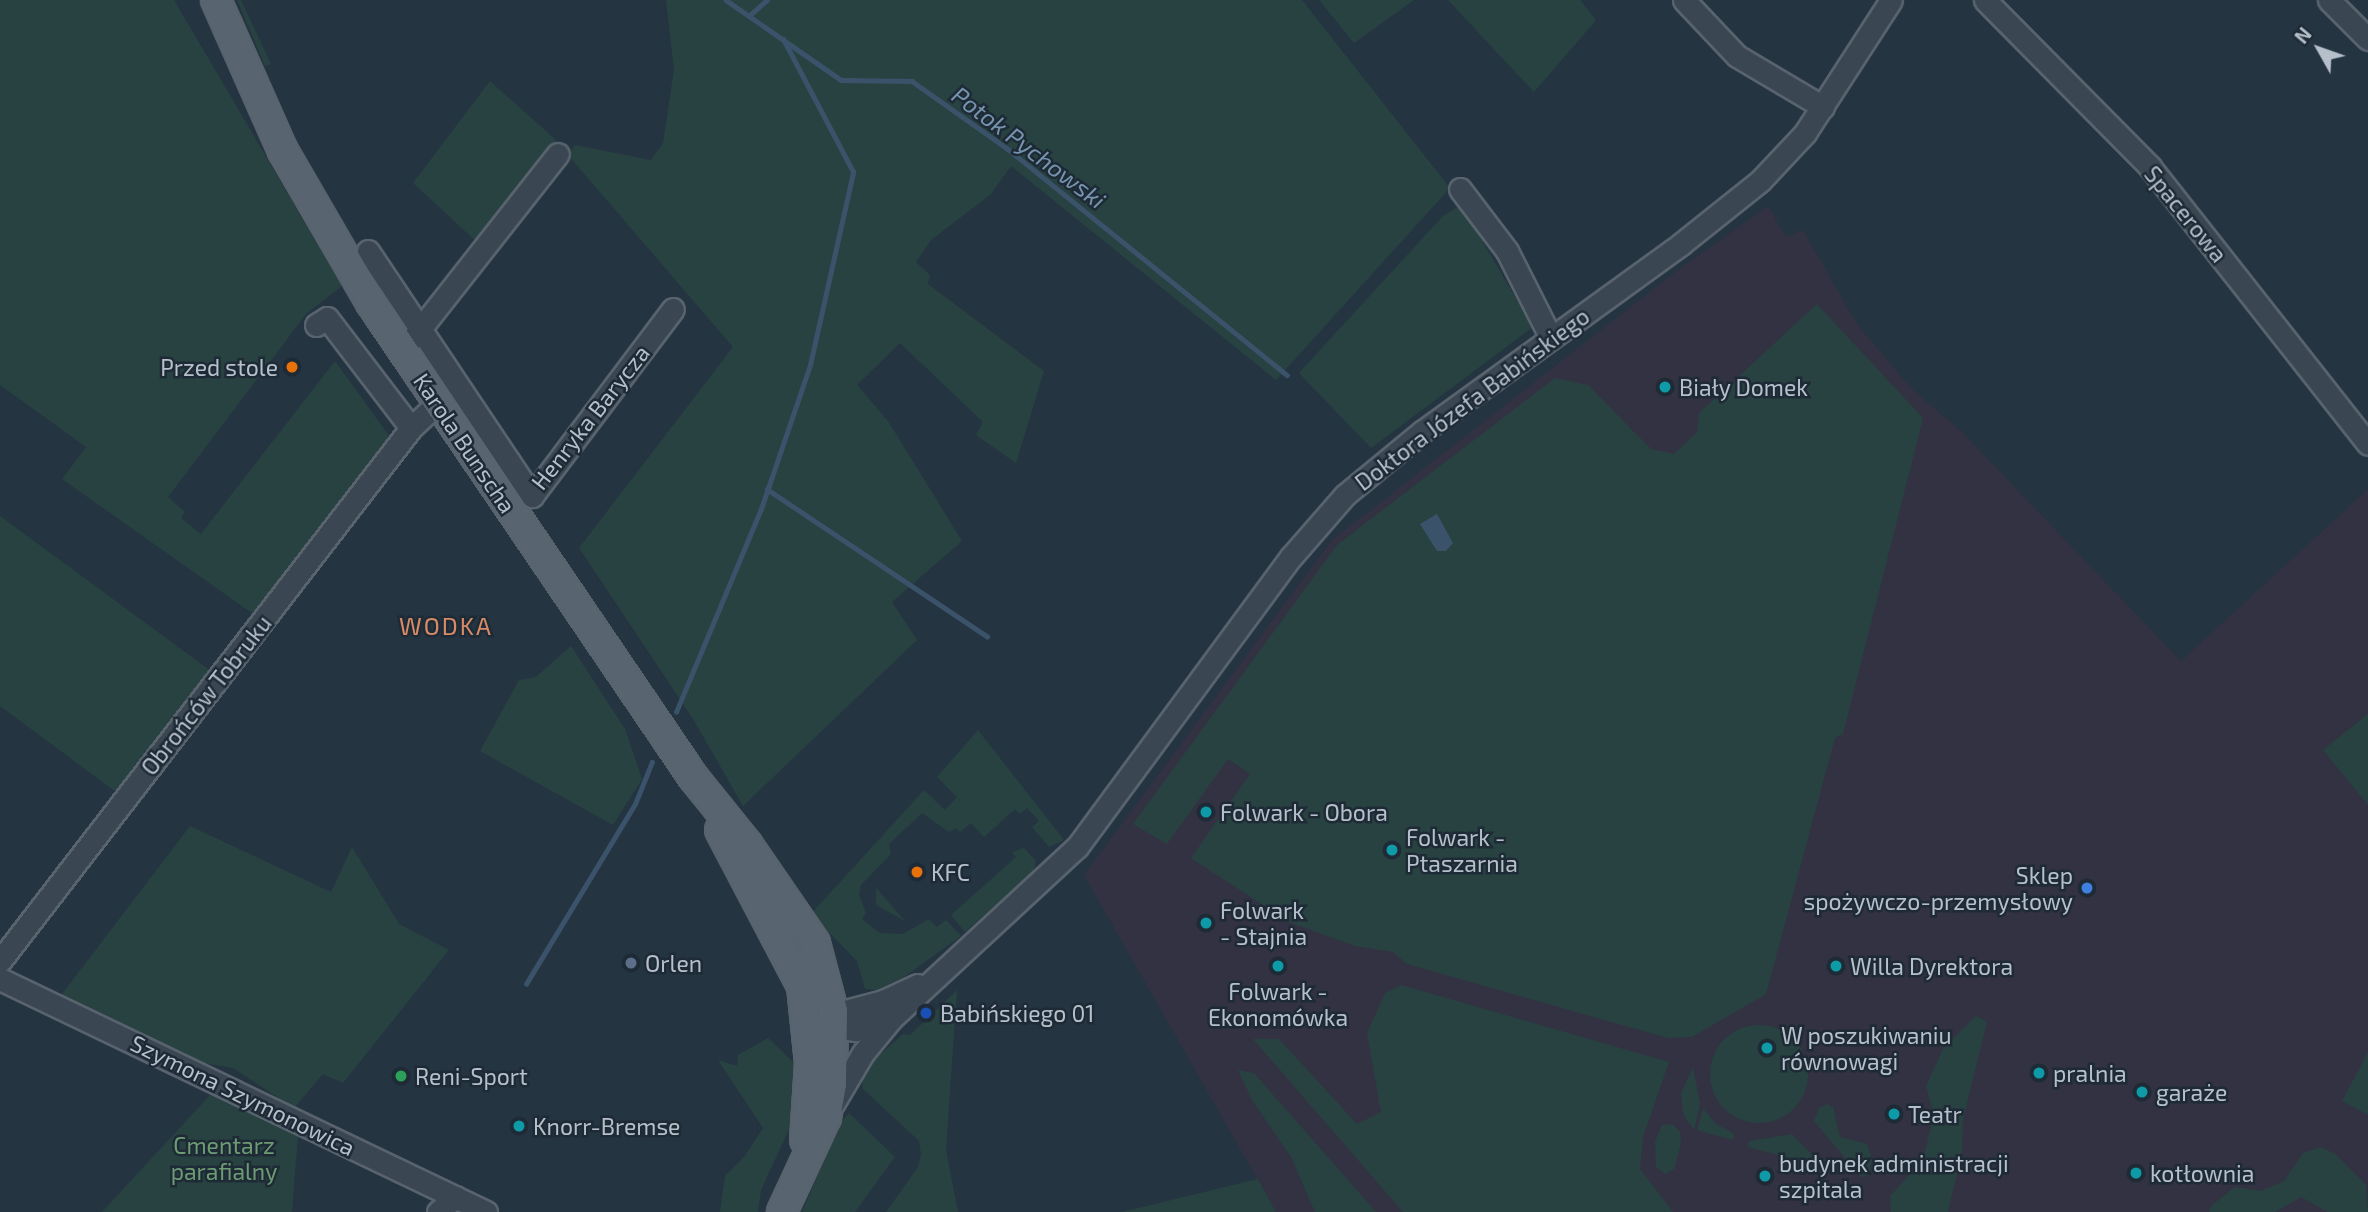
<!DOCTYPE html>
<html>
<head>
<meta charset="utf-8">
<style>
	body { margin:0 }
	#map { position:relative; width:2368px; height:1212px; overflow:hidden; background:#253441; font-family:"Exo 2",sans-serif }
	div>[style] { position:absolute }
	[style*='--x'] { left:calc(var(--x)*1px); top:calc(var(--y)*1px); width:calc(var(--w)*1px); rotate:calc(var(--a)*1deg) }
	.medical>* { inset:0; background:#323242 }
	.green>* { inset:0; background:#284242 }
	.round { border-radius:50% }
	.water>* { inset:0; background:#3b536a }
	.stream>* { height:4.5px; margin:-2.25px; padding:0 2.25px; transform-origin:2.25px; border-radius:2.25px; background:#3b536a }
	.roads { filter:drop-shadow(2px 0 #58636e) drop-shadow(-2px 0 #58636e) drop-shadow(0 2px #58636e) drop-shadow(0 -2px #58636e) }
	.minor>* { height:21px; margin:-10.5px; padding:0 10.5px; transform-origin:10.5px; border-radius:10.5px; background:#3a4651 }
	.major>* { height:28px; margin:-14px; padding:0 14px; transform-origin:14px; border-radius:14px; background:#586571 }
	.dots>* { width:19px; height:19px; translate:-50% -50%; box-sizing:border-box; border:4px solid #1e2b36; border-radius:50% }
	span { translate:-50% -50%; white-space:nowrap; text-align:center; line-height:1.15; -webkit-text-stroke:5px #1e2b36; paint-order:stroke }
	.street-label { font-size:23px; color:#b6c0cb }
	.poi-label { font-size:23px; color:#b6c0cb }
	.right { translate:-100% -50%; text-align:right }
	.left { translate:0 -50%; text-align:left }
	.park-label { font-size:23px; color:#6d9c73 }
	.water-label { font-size:24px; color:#7694ae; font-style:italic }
	.neighbourhood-label { font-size:24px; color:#d78b66; letter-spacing:2px }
	.north { position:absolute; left:2284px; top:14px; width:70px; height:70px; -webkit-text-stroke:5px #1e2b36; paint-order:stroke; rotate:310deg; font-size:19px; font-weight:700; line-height:28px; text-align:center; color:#b6c0cb }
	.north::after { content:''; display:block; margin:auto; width:24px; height:32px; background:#b6c0cb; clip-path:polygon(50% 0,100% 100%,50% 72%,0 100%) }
</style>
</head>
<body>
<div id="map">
	<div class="medical">
		<i style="clip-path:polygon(1768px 206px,1786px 237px,1803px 230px,1857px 324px,1912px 389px,1962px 432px,2181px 661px,2368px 489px,2368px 1212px,1276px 1212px,1084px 875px,1331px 541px,1674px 273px)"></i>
	</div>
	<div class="green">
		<i style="clip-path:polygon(0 0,174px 0,342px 286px,306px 314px,168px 497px,185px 512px,181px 518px,201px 534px,335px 361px,395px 444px,259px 618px,62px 479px,86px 447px,0 385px)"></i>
		<i style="clip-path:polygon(237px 0,241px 0,271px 64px,265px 66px)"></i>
		<i style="clip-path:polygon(666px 0,1302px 0,1450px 188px,1276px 380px,1011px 166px,991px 194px,931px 240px,916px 262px,930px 275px,928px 284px,1044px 371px,1016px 463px,976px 435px,983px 422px,900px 343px,857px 385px,888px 421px,962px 541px,892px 602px,917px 640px,743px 806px,693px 719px,579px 548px,733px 347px,568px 155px,575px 145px,651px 160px,663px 143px,674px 70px)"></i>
		<i style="clip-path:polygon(1319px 0,1414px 0,1354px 43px)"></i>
		<i style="clip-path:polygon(1448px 0,1580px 0,1596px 20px,1534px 92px)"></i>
		<i style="clip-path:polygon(490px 81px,556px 140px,546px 162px,481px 246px,413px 183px)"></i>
		<i style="clip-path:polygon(1461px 205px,1533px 327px,1371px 448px,1299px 373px,1443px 216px)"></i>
		<i style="clip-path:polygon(1817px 304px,1923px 418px,1843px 734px,1835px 738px,1766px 994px,1692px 1037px,1668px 1038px,1407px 964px,1393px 952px,1355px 946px,1289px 922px,1191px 858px,1250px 774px,1228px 759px,1167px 844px,1133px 824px,1337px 545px,1555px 378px,1588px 385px,1651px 449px,1674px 454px,1697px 432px,1699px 413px)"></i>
		<i style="clip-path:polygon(0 516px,215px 674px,120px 795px,0 706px)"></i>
		<i style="clip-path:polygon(571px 646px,625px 729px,642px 779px,613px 825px,480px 751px,519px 680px,536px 677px)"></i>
		<i style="clip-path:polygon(2368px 714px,2368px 805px,2323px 750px)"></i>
		<i style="clip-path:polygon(978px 730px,1064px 840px,1049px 847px,1032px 827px,1039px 821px,1027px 808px,1020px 814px,1015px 809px,984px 837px,971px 823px,960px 832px,956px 828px,949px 832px,922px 813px,889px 844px,891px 854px,861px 885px,859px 895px,866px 913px,862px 919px,880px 933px,903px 934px,929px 919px,937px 927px,946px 920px,961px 936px,904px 977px,876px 990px,865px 989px,857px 961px,811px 914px,924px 790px,945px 810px,957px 797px,937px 777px)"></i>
		<i style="clip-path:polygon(190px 826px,331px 892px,352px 847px,399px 924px,449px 950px,343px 1083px,323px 1074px,294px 1108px,233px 1068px,186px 1060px,59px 998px)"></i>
		<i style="clip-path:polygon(1024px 848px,1036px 861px,1034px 871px,965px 932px,951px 915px,1016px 857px,1012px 852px)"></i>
		<i style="clip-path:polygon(876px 888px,905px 921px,876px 905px)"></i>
		<i style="clip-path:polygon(1401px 985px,1669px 1062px,1643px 1137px,1640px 1169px,1673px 1212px,1403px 1212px,1253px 1039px,1279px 1039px,1357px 1124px,1381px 1112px,1367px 1033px,1385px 993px)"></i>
		<i style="clip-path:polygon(957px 990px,946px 1150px,958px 1212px,886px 1212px,918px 1167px,921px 1154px,919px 1141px,862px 1088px,863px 1077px,875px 1059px,903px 1034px,910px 1035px)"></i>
		<i style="clip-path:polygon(1976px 1016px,1987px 1022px,1963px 1120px,1962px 1151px,1948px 1212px,1891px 1212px,1890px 1196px,1923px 1160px,1934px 1115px,1926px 1086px,1943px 1049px)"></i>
		<i class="round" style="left:1710px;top:1025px;width:98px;height:98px"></i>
		<i style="clip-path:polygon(768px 1038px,795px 1064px,792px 1123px,761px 1190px,758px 1212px,720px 1212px,725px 1176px,745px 1156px,763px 1128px,718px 1060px,737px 1066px,738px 1055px)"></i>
		<i style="clip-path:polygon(2368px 1052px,2368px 1115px,2342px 1101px)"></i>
		<i style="clip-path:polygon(1693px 1067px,1700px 1104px,1694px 1130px,1684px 1116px,1681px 1093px)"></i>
		<i style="clip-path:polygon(1238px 1070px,1254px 1073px,1376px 1212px,1315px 1212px,1291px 1157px,1252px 1100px)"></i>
		<i style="clip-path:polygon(212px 1093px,298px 1136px,292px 1212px,102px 1212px)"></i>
		<i style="clip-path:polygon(1827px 1104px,1833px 1107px,1840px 1137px,1867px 1144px,1872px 1160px,1869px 1175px,1861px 1177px,1814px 1121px,1819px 1108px)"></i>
		<i style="clip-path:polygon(1703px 1108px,1715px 1123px,1734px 1134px,1733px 1140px,1697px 1130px)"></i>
		<i style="clip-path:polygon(849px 1113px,895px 1157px,855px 1212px,802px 1212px,840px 1123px)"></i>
		<i style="clip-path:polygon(1672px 1124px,1680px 1132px,1681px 1144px,1674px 1169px,1665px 1174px,1656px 1167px,1655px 1141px,1662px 1125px)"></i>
		<i style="clip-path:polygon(1792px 1134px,1824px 1167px,1748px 1147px,1749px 1141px)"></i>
		<i style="clip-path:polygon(2321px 1147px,2335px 1154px,2366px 1185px,2368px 1212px,2328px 1212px,2301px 1197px,2275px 1212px,2209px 1212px,2212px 1205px,2235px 1187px,2261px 1191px,2284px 1181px,2303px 1153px)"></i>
		<i style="clip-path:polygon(1258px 1179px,1276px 1212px,1122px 1212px)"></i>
	</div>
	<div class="water">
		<i style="clip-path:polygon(1437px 514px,1453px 543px,1446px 551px,1437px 551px,1420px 524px)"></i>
	</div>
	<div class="stream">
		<i style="--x:726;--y:0;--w:140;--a:34.8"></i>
		<i style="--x:841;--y:80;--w:71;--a:0.8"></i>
		<i style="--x:912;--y:81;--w:118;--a:35.3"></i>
		<i style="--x:1008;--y:149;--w:359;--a:39"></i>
		<i style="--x:749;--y:16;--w:24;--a:-42"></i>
		<i style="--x:767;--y:489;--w:265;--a:33.8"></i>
		<i style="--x:676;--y:712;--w:220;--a:-67.3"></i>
		<i style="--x:761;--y:509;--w:152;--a:-71.2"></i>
		<i style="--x:810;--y:365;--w:198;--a:-77.4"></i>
		<i style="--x:853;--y:172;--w:150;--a:-117.8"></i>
		<i style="--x:526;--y:984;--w:210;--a:-58.8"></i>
		<i style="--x:635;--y:804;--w:45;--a:-68"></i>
	</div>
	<div class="roads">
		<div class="minor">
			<i style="--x:1684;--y:0;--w:77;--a:46.6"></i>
			<i style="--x:1737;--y:56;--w:100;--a:30.7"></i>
			<i style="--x:1985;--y:0;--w:235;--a:45.3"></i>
			<i style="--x:2150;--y:167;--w:352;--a:51.8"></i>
			<i style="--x:2329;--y:0;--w:55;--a:45"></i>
			<i style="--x:1460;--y:189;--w:78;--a:52.8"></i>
			<i style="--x:1507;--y:251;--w:97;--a:63.2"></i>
			<i style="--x:368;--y:251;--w:295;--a:56.2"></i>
			<i style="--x:532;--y:496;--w:234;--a:-53"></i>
			<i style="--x:316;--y:325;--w:13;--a:-32"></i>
			<i style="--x:327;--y:318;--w:138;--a:52.6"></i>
			<i style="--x:413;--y:338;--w:234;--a:-51.8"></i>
			<i style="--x:0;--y:961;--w:673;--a:-52.36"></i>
			<i style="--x:411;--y:428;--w:37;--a:-43"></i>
			<i style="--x:0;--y:979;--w:539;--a:25.61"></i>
			<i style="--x:819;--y:1018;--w:66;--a:-14.9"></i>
			<i style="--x:883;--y:1001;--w:38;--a:-25"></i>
			<i style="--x:819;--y:1025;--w:37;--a:8"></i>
			<i style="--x:856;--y:1030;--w:34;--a:-17"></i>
			<i style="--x:833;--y:1104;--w:59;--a:-59.5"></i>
			<i style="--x:863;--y:1053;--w:44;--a:-50.5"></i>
			<i style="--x:891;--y:1019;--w:253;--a:-42.8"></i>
			<i style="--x:1077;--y:847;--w:360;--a:-53.6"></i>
			<i style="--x:1291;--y:557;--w:82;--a:-48.9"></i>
			<i style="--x:1345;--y:495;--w:101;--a:-39.4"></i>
			<i style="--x:1423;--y:431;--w:319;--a:-35.9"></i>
			<i style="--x:1681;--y:244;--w:101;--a:-38.6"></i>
			<i style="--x:1760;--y:181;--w:66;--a:-46.8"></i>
			<i style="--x:1805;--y:133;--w:158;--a:-57.1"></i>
			<i style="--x:438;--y:1212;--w:23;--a:-41"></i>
		</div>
		<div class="major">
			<i style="--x:216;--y:0;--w:165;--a:66.1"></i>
			<i style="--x:283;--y:151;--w:176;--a:59.9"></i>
			<i style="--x:371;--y:303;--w:573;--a:55.81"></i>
			<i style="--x:693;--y:777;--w:86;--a:51.1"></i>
			<i style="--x:747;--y:844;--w:120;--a:55.5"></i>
			<i style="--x:815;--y:943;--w:70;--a:75.2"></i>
			<i style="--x:833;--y:1011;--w:73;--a:90.8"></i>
			<i style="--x:832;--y:1084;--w:34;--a:100"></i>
			<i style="--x:826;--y:1117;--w:105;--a:114.9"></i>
			<i style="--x:720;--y:830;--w:176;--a:62.3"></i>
			<i style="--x:802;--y:986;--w:77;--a:84.1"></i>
			<i style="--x:810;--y:1063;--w:77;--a:93.7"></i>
		</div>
	</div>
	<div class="dots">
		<i style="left:292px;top:367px;background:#e8710a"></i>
		<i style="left:1665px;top:387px;background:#0f9aa8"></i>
		<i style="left:1206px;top:812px;background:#0f9aa8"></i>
		<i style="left:1392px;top:850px;background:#0f9aa8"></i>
		<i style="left:917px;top:872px;background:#e8710a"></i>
		<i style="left:2087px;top:888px;background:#3f7fe0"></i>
		<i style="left:1206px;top:923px;background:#0f9aa8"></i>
		<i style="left:631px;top:963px;background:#5c6f8a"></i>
		<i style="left:1278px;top:966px;background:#0f9aa8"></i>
		<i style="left:1836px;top:966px;background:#0f9aa8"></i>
		<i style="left:926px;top:1013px;background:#1a4fb4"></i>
		<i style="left:1767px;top:1048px;background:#0f9aa8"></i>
		<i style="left:2039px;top:1073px;background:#0f9aa8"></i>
		<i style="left:401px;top:1076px;background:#2e9e5b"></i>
		<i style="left:2142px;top:1092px;background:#0f9aa8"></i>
		<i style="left:1894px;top:1114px;background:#0f9aa8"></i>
		<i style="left:519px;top:1126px;background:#0f9aa8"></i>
		<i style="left:2136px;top:1173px;background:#0f9aa8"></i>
		<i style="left:1765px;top:1176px;background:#0f9aa8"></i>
	</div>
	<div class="street-label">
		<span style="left:2186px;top:214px;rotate:51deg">Spacerowa</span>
		<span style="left:1472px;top:399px;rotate:-37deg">Doktora Józefa Babińskiego</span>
		<span style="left:590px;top:417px;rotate:-52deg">Henryka Barycza</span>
		<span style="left:465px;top:443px;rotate:56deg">Karola Bunscha</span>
		<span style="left:206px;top:695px;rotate:-52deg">Obrońców Tobruku</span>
		<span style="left:243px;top:1095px;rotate:26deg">Szymona Szymonowica</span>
	</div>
	<div class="poi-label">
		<span class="right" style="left:278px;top:367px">Przed stole</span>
		<span class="left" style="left:1679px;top:387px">Biały Domek</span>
		<span class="left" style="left:1220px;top:812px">Folwark - Obora</span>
		<span class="left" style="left:1406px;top:850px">Folwark -<br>Ptaszarnia</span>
		<span class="left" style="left:931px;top:872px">KFC</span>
		<span class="right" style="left:2073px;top:888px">Sklep<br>spożywczo-przemysłowy</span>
		<span class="left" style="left:1220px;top:923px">Folwark<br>- Stajnia</span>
		<span class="left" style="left:645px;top:963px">Orlen</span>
		<span class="left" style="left:1850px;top:966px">Willa Dyrektora</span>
		<span style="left:1278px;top:1004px">Folwark -<br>Ekonomówka</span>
		<span class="left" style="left:940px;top:1013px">Babińskiego 01</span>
		<span class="left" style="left:1781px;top:1048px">W poszukiwaniu<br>równowagi</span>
		<span class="left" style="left:2053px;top:1073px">pralnia</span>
		<span class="left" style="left:415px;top:1076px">Reni-Sport</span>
		<span class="left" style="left:2156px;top:1092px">garaże</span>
		<span class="left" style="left:1908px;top:1114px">Teatr</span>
		<span class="left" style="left:533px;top:1126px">Knorr-Bremse</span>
		<span class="left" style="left:1779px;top:1176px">budynek administracji<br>szpitala</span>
		<span class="left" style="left:2150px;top:1173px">kotłownia</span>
	</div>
	<div class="park-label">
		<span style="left:224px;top:1158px">Cmentarz<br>parafialny</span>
	</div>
	<div class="water-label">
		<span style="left:1029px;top:147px;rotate:37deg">Potok Pychowski</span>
	</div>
	<div class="neighbourhood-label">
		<span style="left:446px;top:626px">WODKA</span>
	</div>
	<div class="north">N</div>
</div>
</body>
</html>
